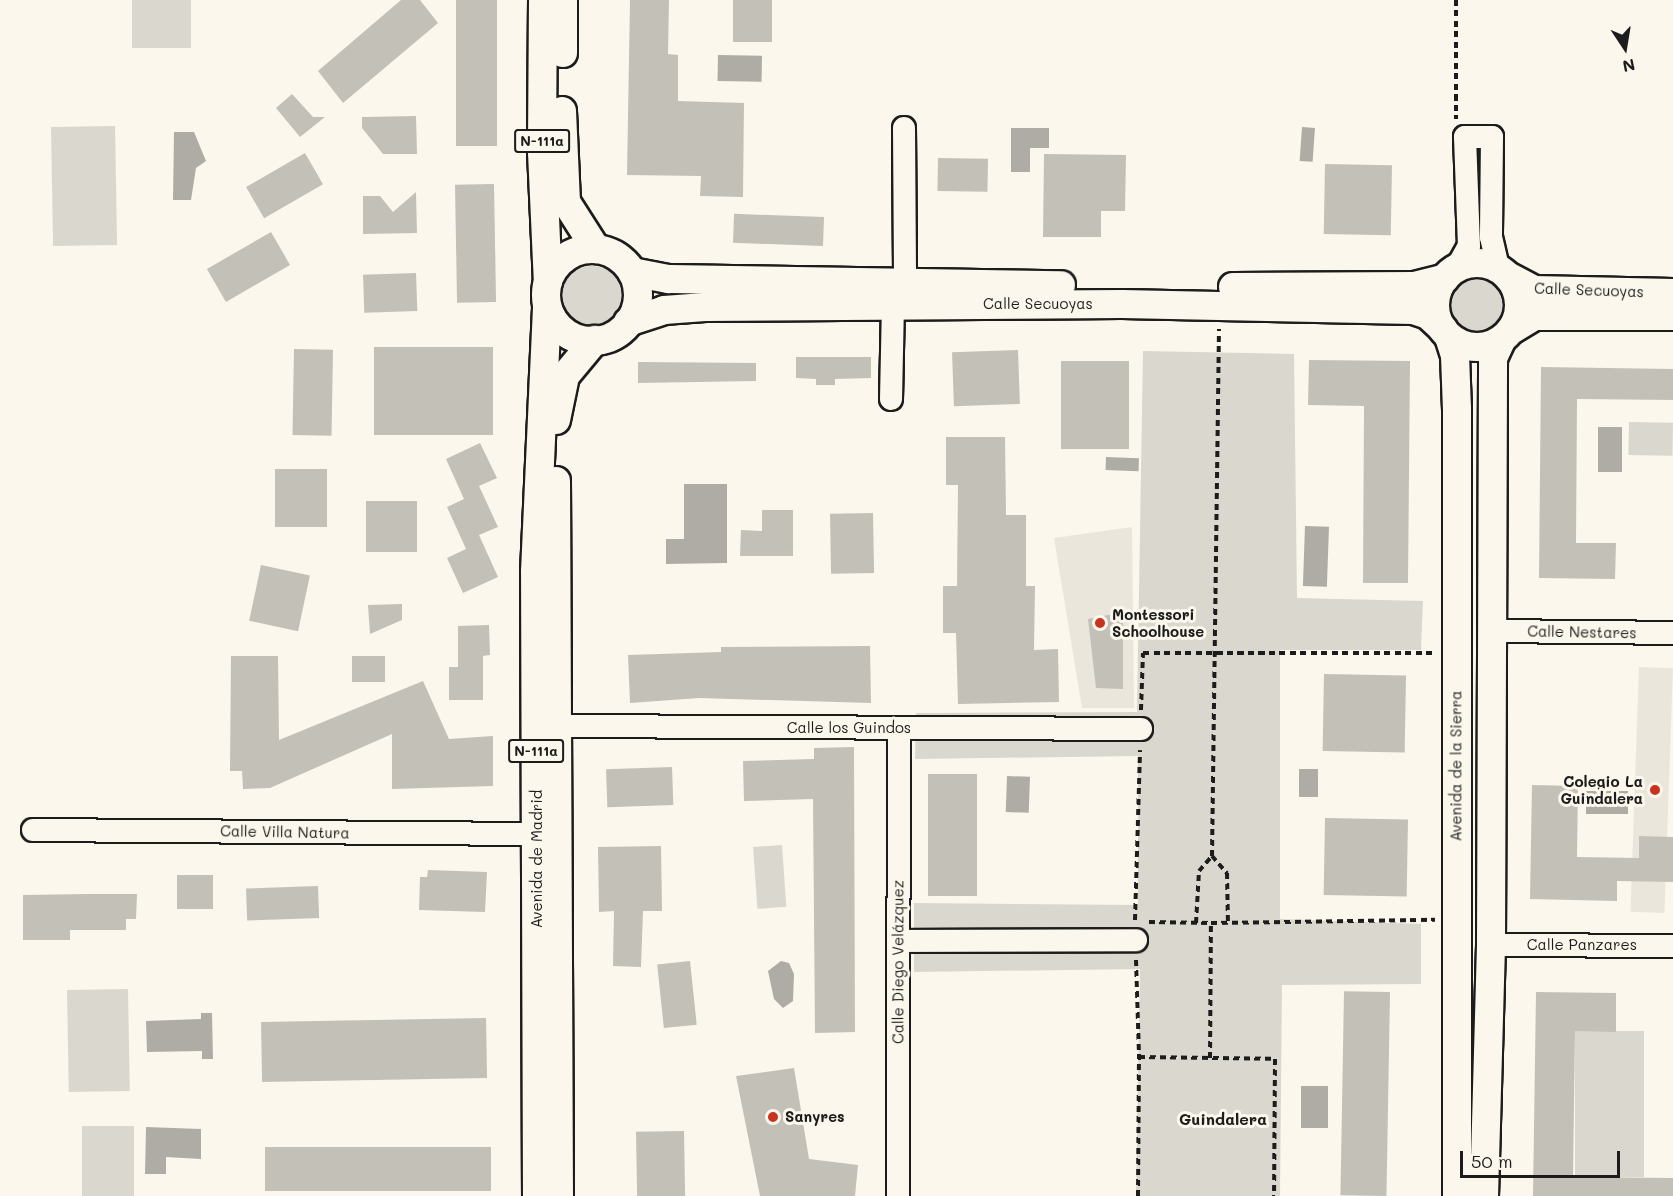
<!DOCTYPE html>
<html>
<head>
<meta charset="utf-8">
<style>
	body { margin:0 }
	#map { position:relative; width:1673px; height:1196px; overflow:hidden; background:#fbf7ec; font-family:Mali,sans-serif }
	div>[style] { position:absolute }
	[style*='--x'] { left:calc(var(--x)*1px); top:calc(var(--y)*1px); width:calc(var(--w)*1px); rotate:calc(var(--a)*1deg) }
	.built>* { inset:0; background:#eae6dc; transform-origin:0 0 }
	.green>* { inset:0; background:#dad7ce; transform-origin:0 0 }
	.round { border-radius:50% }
	.water>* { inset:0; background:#afaca5; transform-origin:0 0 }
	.building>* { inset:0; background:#c3c0b8; transform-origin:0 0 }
	.path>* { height:4px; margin-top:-2px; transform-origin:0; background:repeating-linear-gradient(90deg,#1c1c1c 0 6px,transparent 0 10.5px) }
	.roads { filter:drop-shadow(2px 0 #1c1c1c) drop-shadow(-2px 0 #1c1c1c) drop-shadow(0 2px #1c1c1c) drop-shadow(0 -2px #1c1c1c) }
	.minor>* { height:22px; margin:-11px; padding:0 11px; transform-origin:11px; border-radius:11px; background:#fbf7ec }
	.major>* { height:28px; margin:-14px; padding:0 14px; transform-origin:14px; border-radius:14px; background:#fbf7ec }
	.major>.ring { margin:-14px; padding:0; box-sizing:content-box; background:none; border:28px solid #fbf7ec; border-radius:50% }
	.dots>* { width:16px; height:16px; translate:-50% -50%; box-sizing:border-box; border:3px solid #fbf7ec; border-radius:50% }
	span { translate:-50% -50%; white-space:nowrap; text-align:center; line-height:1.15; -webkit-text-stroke:6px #fbf7ec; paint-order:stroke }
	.shield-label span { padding:2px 4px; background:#fbf7ec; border:2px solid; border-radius:4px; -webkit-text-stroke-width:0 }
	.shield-label { font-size:14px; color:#1c1c1c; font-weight:700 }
	.street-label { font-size:15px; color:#1c1c1c }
	.poi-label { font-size:15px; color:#1c1c1c; font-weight:700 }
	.left { translate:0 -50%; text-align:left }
	.right { translate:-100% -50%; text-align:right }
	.neighbourhood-label { font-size:16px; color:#1c1c1c; font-weight:700 }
	.north { position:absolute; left:1595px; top:18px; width:60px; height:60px; -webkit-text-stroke:4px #fbf7ec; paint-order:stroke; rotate:168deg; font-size:16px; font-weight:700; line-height:24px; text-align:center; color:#1c1c1c }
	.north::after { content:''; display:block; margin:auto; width:21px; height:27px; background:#1c1c1c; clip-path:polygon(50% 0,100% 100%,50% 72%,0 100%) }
	.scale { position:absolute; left:1460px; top:1151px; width:160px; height:27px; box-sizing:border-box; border:3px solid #1c1c1c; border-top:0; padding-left:8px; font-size:18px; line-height:21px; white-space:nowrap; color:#1c1c1c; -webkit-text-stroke:4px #fbf7ec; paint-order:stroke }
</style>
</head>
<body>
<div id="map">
	<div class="built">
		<i style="clip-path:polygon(1132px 527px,1134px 708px,1082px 708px,1054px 538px)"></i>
		<i style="left:1639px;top:667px;width:34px;height:245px;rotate:2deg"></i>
	</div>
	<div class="green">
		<i style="left:132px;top:0;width:59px;height:48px"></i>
		<i style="left:115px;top:126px;width:119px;height:64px;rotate:89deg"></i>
		<i class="round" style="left:1442px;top:266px;width:74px;height:74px"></i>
		<i class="round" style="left:562px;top:266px;width:60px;height:60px"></i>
		<i style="clip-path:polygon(1143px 351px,1294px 354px,1297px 598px,1423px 601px,1421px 650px,1280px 650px,1280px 919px,1421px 924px,1421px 984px,1282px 985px,1280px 1196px,1136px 1196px,1140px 969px,914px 972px,914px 903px,1138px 905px,1138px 756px,915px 759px,916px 713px,1137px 712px)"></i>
		<i style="left:1629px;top:422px;width:44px;height:33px;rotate:1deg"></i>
		<i style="left:782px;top:845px;width:62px;height:29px;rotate:86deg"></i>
		<i style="left:128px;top:989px;width:102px;height:61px;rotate:89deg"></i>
		<i style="left:1575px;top:1031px;width:69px;height:146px"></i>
		<i style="left:82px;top:1126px;width:52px;height:70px"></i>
	</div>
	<div class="water">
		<i style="left:718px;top:55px;width:44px;height:26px;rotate:1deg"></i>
		<i style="left:1302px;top:127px;width:13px;height:34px;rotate:4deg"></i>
		<i style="clip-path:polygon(1011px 128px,1049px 128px,1049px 148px,1030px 148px,1030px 172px,1011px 172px)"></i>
		<i style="clip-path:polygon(174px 132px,194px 132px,206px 161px,196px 168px,191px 200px,173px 200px)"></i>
		<i style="left:1598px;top:427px;width:24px;height:45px"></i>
		<i style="left:1106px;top:457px;width:33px;height:13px;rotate:2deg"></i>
		<i style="clip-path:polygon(684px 484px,727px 484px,727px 563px,666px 564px,666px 539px,684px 539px)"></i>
		<i style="left:1305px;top:526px;width:24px;height:60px;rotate:2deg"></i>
		<i style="left:1299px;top:769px;width:19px;height:28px"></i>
		<i style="left:1007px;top:776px;width:23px;height:36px;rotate:2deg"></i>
		<i style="left:1586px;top:791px;width:42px;height:23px"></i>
		<i style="clip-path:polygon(781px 961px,789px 963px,794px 974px,793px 1001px,783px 1008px,774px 999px,768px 971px)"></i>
		<i style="clip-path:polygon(201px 1013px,212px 1013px,213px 1059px,202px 1059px,202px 1051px,147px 1052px,146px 1021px,201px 1019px)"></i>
		<i style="left:1301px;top:1086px;width:27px;height:42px"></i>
		<i style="clip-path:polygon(146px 1127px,201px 1129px,201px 1159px,166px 1157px,166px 1174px,145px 1174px)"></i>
	</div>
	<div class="building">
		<i style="clip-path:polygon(401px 0,420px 0,438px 23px,343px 103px,318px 71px)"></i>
		<i style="left:456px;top:0;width:41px;height:146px"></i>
		<i style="clip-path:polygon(630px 0,669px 0,668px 54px,678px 55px,678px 101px,744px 103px,743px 197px,700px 196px,701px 176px,627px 175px)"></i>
		<i style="left:733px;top:0;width:39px;height:42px"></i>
		<i style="clip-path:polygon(292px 94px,313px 117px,325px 117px,300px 137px,276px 108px)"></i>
		<i style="clip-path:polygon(416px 116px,417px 154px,383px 154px,362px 128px,362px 117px)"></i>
		<i style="left:305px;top:153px;width:36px;height:68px;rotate:60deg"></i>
		<i style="clip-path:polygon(1044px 154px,1126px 155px,1125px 211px,1101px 211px,1101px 237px,1043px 237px)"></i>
		<i style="left:938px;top:158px;width:50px;height:33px;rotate:1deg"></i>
		<i style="left:1325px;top:164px;width:67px;height:70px;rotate:1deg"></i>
		<i style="left:494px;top:184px;width:118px;height:39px;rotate:89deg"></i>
		<i style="clip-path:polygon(416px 192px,417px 233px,363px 234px,363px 196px,380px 196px,393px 212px)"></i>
		<i style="left:824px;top:217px;width:29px;height:90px;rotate:92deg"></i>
		<i style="left:271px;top:232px;width:38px;height:74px;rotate:60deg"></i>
		<i style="left:416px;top:273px;width:38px;height:53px;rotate:88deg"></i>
		<i style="left:374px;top:347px;width:119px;height:88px"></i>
		<i style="left:294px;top:349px;width:39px;height:86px;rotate:1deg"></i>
		<i style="left:1018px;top:350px;width:54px;height:66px;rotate:88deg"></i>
		<i style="clip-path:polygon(796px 357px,871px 357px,871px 378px,835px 379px,835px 385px,816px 385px,816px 379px,796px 378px)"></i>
		<i style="clip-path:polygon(1309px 360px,1410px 361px,1408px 583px,1363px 583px,1364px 406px,1308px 405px)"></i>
		<i style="left:1061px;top:361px;width:68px;height:88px"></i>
		<i style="clip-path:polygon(638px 362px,756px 363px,756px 381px,638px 383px)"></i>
		<i style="clip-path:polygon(1541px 367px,1673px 369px,1673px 400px,1577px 399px,1576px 543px,1616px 543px,1615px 579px,1539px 578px)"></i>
		<i style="clip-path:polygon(946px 437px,1005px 437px,1006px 515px,1026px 515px,1026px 586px,1035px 586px,1034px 650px,1058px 649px,1059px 702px,958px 704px,956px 633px,943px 633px,943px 586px,957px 586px,958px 485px,946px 485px)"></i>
		<i style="clip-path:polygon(480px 443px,497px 478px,479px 486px,498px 527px,479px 535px,498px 577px,463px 593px,447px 558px,466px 549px,447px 507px,464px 499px,446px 459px)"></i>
		<i style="left:275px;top:469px;width:52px;height:58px"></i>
		<i style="left:417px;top:501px;width:51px;height:51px;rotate:90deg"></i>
		<i style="clip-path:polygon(762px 510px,793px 510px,793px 556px,740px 556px,741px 530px,762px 531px)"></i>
		<i style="left:873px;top:513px;width:60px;height:43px;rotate:89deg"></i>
		<i style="left:261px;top:565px;width:50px;height:57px;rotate:12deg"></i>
		<i style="clip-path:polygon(402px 604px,402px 620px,370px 634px,368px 605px)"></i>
		<i style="clip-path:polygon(1123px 612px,1123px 689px,1096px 688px,1088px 619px)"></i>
		<i style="clip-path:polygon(489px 625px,490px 655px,483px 656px,483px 700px,449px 700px,449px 667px,458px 667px,458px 626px)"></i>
		<i style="clip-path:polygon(870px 646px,871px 703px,699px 698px,630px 703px,628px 655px,721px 652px,721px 647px)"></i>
		<i style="clip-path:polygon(231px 656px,278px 656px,279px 740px,423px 681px,449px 739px,493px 736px,493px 786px,392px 789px,392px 734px,270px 788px,243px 789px,242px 771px,230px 771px)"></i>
		<i style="left:352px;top:656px;width:33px;height:26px"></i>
		<i style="left:1324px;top:674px;width:82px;height:77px;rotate:1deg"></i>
		<i style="clip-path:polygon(854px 747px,855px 1032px,815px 1033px,813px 799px,744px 801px,743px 761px,814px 759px,814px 748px)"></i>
		<i style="left:672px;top:767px;width:38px;height:66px;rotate:88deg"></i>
		<i style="left:928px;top:774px;width:49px;height:122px"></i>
		<i style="clip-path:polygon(1532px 785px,1578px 786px,1577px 857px,1639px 858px,1639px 836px,1673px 837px,1673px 882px,1617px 881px,1617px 901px,1530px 899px)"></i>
		<i style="left:1325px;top:818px;width:83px;height:77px;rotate:1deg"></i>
		<i style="clip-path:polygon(661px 846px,662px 911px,643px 911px,641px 967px,613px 966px,614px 911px,599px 912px,598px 847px)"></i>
		<i style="clip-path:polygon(428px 870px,487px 872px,485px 912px,419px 910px,420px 877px,427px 877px)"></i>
		<i style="left:177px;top:875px;width:36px;height:34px"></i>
		<i style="left:318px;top:886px;width:32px;height:72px;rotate:88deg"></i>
		<i style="clip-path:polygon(87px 894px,137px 894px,136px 919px,126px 919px,126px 930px,70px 930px,70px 940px,23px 940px,23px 895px)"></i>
		<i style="left:690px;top:961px;width:64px;height:33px;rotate:84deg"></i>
		<i style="left:1390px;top:992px;width:204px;height:46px;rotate:91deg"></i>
		<i style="clip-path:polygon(1536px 992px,1616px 993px,1616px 1032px,1575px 1031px,1573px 1177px,1673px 1178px,1673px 1196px,1533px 1196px)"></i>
		<i style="left:486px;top:1018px;width:60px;height:225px;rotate:89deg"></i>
		<i style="clip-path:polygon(794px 1068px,809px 1159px,858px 1165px,855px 1196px,760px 1196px,736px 1076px)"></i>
		<i style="left:684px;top:1131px;width:65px;height:48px;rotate:89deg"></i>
		<i style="left:491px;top:1147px;width:44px;height:226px;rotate:90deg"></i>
	</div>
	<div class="path">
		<i style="--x:1456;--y:0;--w:119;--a:90"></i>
		<i style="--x:1141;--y:710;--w:57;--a:-88"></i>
		<i style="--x:1143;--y:653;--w:292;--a:0"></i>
		<i style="--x:1212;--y:856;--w:527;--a:-89.24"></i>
		<i style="--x:1135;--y:920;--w:170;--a:-88.3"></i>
		<i style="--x:1149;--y:922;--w:62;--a:0.9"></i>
		<i style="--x:1196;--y:923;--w:52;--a:-86.7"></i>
		<i style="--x:1199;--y:871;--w:20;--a:-49"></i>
		<i style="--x:1212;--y:856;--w:23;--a:49"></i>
		<i style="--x:1227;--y:873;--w:50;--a:88.9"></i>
		<i style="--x:1136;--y:960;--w:97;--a:88.2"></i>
		<i style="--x:1210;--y:1058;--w:135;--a:-89.6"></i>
		<i style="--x:1211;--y:923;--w:224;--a:-0.8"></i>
		<i style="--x:1138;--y:1196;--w:139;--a:-89.6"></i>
		<i style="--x:1139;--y:1057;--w:136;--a:0.8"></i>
		<i style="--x:1275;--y:1059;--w:137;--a:90.4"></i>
	</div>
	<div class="roads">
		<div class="minor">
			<i style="--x:904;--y:128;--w:156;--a:89.6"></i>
			<i style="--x:1456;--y:269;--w:26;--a:-61"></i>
			<i style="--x:1469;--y:246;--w:109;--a:-92.1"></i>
			<i style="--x:1465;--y:137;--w:27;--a:0"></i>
			<i style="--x:1492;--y:137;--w:100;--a:90.6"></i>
			<i style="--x:1491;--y:237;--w:32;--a:77"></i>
			<i style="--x:891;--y:399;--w:94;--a:-88.8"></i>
			<i style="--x:1491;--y:631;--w:182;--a:0.6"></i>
			<i style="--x:557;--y:726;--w:584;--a:0.29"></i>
			<i style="--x:33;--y:830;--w:503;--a:0.46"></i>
			<i style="--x:898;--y:941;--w:238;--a:-0.2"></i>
			<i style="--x:1491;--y:945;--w:182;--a:0.3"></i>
			<i style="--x:898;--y:1196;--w:467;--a:-89.9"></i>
		</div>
		<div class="major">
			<i style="--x:543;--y:0;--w:152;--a:90.4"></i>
			<i style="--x:542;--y:152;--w:130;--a:87.4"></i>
			<i style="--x:563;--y:53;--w:53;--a:-90"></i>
			<i style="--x:562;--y:111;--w:91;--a:87.5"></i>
			<i style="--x:566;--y:202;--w:56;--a:57.4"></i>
			<i class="ring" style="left:546px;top:249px;width:64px;height:64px"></i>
			<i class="ring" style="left:1435px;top:263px;width:56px;height:56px"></i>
			<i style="--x:632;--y:272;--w:38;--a:11"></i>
			<i style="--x:669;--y:279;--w:392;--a:0.9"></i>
			<i style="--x:1508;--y:276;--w:30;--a:28"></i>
			<i style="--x:1534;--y:290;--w:139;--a:1.2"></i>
			<i style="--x:1233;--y:287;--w:181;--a:-0.3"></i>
			<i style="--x:1414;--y:286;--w:32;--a:-14"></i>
			<i style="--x:628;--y:322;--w:38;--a:-18"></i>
			<i style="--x:664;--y:310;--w:41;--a:-4.2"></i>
			<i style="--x:705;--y:307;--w:417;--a:-0.4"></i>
			<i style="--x:1122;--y:304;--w:291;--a:1.2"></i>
			<i style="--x:1413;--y:310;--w:16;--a:18"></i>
			<i style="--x:1428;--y:315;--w:21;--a:43"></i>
			<i style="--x:1513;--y:329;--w:26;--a:-31"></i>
			<i style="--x:1535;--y:316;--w:138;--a:0"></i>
			<i style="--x:1449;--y:337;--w:19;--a:72"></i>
			<i style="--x:1455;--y:355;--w:54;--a:87.9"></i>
			<i style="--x:1457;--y:409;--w:787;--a:90"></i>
			<i style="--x:556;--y:420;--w:45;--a:-78.4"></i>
			<i style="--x:565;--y:376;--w:47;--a:-50.2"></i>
			<i style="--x:556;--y:481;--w:715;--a:89.76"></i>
			<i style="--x:537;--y:1196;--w:624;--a:-90.18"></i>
			<i style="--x:535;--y:572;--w:266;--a:-87.4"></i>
			<i style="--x:1484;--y:1196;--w:251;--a:-88.4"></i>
			<i style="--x:1491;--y:945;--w:587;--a:-89.8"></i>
			<i style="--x:1493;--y:358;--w:19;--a:-65"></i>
		</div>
	</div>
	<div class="dots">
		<i style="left:1100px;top:623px;background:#c8321e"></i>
		<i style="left:1655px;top:790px;background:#c8321e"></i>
		<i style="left:773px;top:1117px;background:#c8321e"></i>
	</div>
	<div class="shield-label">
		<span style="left:542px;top:141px">N-111a</span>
		<span style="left:536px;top:751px">N-111a</span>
	</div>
	<div class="street-label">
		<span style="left:1589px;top:290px;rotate:2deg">Calle Secuoyas</span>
		<span style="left:1038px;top:304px">Calle Secuoyas</span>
		<span style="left:1582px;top:632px;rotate:1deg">Calle Nestares</span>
		<span style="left:849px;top:728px">Calle los Guindos</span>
		<span style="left:1456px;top:766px;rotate:-90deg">Avenida de la Sierra</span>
		<span style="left:285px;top:832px;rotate:1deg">Calle Villa Natura</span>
		<span style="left:537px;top:859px;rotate:-90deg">Avenida de Madrid</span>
		<span style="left:1582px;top:945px">Calle Panzares</span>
		<span style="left:898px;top:962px;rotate:-90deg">Calle Diego Velázquez</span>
	</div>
	<div class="poi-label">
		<span class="left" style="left:1112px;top:623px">Montessori<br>Schoolhouse</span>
		<span class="right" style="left:1643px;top:790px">Colegio La<br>Guindalera</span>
		<span class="left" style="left:785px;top:1117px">Sanyres</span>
	</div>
	<div class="neighbourhood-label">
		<span style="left:1223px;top:1119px">Guindalera</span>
	</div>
	<div class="north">N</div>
	<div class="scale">50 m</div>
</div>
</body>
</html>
